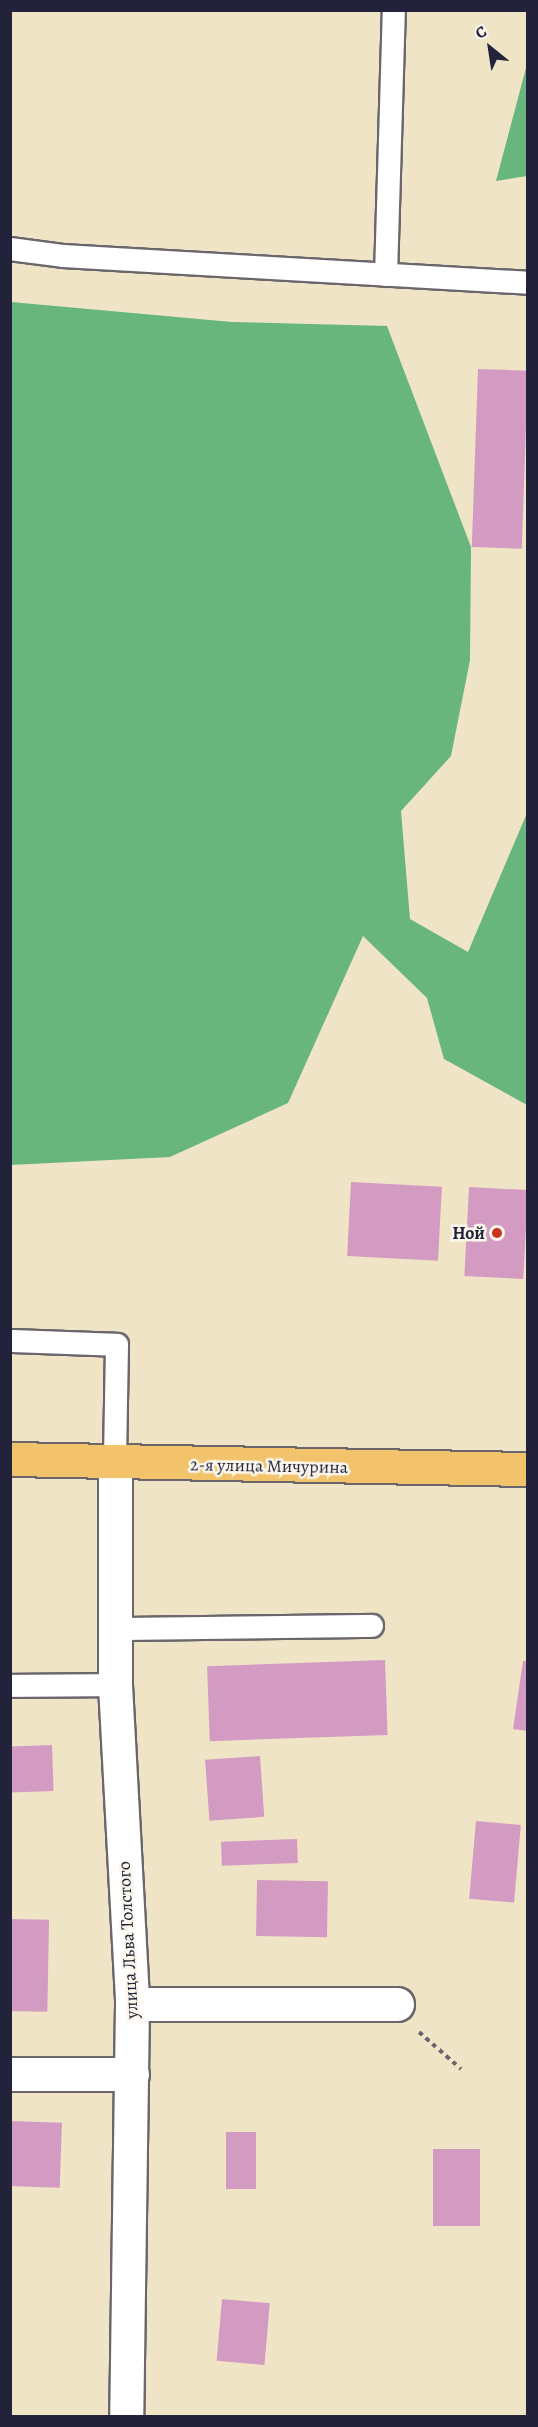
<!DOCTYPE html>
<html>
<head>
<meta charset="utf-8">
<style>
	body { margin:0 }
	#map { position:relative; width:538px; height:2427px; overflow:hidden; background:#f0e4c6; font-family:Alegreya,serif }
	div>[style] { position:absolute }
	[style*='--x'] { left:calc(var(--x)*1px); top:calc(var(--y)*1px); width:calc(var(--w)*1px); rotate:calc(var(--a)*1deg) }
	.forest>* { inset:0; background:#68b57e }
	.building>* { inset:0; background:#d49bc2; transform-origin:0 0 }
	.path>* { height:4px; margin-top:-2px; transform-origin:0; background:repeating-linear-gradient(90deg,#6a666c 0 4.5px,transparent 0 9px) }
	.roads { filter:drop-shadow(2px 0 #6a666c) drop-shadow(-2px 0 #6a666c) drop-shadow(0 2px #6a666c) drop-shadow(0 -2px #6a666c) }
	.service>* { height:22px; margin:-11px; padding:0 11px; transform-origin:11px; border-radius:11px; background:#fff }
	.minor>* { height:33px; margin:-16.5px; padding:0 16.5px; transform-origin:16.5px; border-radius:16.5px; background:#fff }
	.primary>* { height:33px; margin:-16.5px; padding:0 16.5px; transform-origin:16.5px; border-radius:16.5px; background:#f2c36a }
	.dots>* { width:16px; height:16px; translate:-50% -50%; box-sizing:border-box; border:3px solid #fbf7ec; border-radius:50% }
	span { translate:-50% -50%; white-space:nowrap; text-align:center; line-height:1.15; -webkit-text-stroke:5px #fbf7ec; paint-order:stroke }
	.poi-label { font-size:18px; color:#22223b; font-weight:700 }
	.right { translate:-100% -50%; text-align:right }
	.street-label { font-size:18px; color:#22223b }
	.frame { position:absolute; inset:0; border:12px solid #22223b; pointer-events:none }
	.north { position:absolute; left:460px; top:18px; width:60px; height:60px; -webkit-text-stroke:4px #fbf7ec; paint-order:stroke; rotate:330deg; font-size:16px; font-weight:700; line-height:24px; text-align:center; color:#22223b }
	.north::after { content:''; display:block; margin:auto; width:21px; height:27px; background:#22223b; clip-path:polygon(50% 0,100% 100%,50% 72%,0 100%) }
</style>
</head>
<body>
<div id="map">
	<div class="forest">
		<i style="clip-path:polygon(527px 64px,527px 176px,496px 181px)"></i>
		<i style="clip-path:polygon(11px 302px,232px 322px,387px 326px,471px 547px,470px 660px,451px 756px,401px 811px,410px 919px,468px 952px,527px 813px,527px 1105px,444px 1059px,427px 998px,363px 936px,288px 1103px,170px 1157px,11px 1165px)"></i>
	</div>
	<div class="building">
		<i style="left:478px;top:369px;width:50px;height:178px;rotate:2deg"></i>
		<i style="left:351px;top:1182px;width:91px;height:74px;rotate:3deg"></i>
		<i style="left:469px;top:1187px;width:59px;height:89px;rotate:3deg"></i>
		<i style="left:385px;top:1660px;width:75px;height:178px;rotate:88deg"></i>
		<i style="clip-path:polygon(523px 1661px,528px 1661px,528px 1731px,513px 1729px)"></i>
		<i style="left:52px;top:1745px;width:46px;height:42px;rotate:88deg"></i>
		<i style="left:260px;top:1756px;width:61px;height:55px;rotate:86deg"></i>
		<i style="left:476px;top:1821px;width:45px;height:78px;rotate:5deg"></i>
		<i style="left:297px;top:1839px;width:24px;height:76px;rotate:88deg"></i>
		<i style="left:257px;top:1880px;width:71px;height:56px;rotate:1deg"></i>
		<i style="left:10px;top:1919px;width:39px;height:92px;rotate:1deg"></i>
		<i style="left:10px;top:2121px;width:52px;height:65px;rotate:2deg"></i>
		<i style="left:226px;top:2132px;width:30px;height:57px"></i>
		<i style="left:433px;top:2149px;width:47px;height:77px"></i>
		<i style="left:222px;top:2299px;width:48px;height:62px;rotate:5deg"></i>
	</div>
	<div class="path">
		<i style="--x:419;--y:2032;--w:56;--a:41.4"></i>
	</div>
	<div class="roads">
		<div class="service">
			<i style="--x:10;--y:249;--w:53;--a:7.5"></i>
			<i style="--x:63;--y:256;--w:466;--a:3.3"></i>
			<i style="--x:386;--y:275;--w:265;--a:-88.3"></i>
			<i style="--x:10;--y:1341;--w:107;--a:2.1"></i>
			<i style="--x:117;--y:1345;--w:119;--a:91"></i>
			<i style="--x:115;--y:1629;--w:257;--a:-0.7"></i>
			<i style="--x:10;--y:1686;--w:105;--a:-0.5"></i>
		</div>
		<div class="minor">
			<i style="--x:115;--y:1464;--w:221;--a:90"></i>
			<i style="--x:115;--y:1685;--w:319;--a:86.9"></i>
			<i style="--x:132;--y:2004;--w:412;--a:90.8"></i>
			<i style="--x:132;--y:2004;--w:265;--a:0"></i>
			<i style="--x:10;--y:2074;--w:122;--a:0"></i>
		</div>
		<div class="primary">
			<i style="--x:10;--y:1459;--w:518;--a:1.11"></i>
		</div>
	</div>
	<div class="dots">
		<i style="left:497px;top:1233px;background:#c8321e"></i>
	</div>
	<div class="poi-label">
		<span class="right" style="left:485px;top:1233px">Ной</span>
	</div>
	<div class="street-label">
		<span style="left:269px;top:1466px;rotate:1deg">2-я улица Мичурина</span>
		<span style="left:128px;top:1940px;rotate:-93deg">улица Льва Толстого</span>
	</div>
	<div class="frame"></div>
	<div class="north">С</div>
</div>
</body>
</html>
